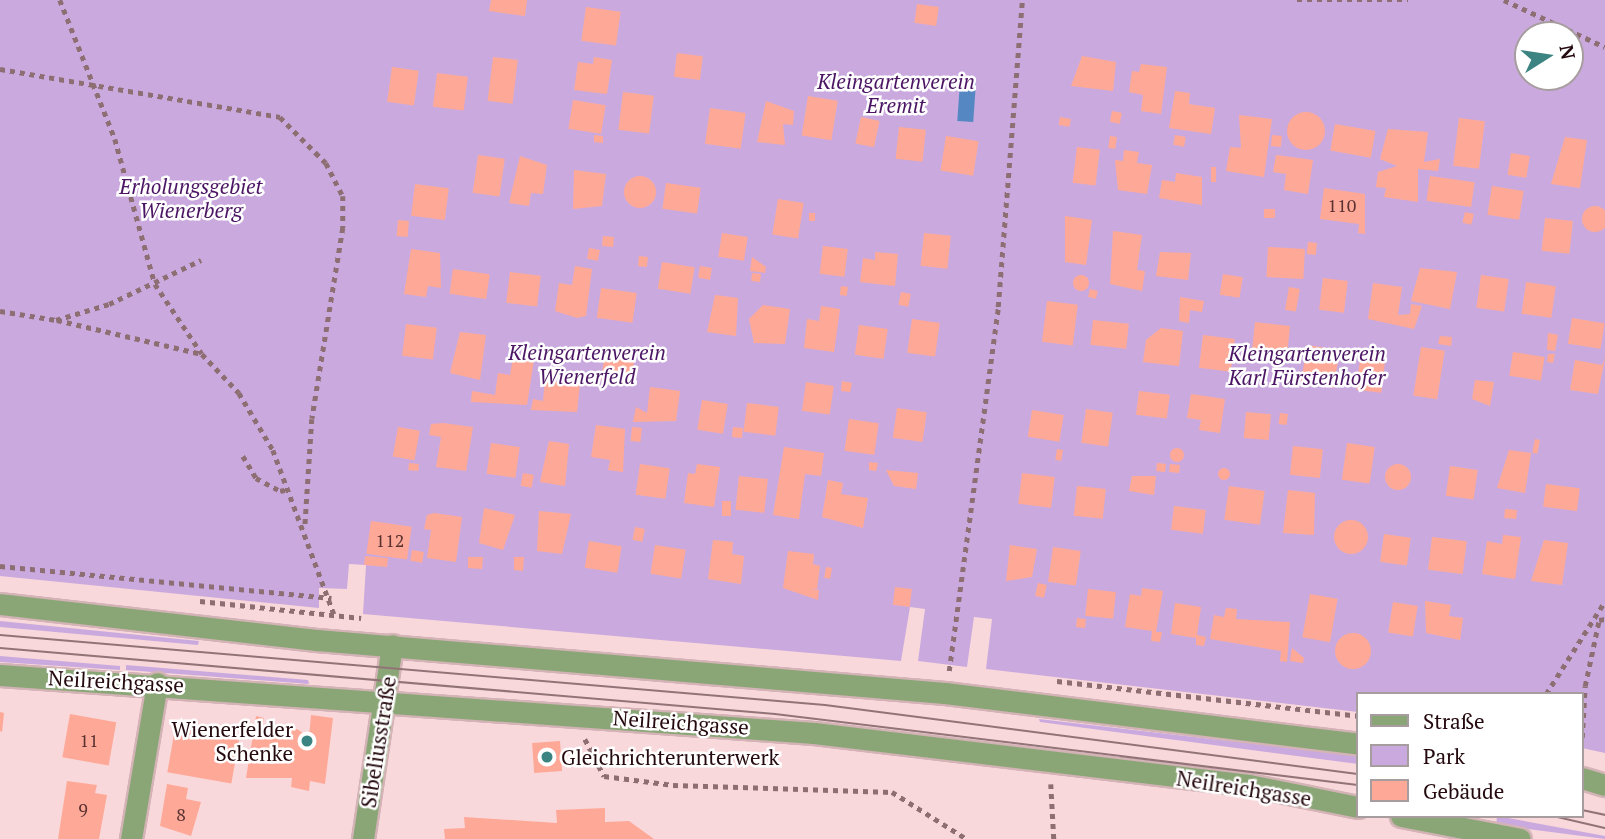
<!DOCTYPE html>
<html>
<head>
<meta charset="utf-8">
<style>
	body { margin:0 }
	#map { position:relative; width:1605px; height:839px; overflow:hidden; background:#f9d8db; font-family:"PT Serif",serif }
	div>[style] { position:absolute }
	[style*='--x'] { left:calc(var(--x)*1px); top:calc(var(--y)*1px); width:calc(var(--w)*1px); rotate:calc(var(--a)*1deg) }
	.green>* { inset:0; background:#caaade }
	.water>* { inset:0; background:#5588c2; transform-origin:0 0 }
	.building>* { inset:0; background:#fea997; transform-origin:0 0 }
	.round { border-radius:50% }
	.path>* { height:4.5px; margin-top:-2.25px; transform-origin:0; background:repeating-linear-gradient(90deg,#8d6f73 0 5px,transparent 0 10px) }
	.roads { filter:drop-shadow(2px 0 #d3b3b6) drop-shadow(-2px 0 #d3b3b6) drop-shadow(0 2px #d3b3b6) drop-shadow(0 -2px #d3b3b6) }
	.minor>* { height:21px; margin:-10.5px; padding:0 10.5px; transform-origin:10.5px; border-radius:10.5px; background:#8ba676 }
	.tram>* { height:2px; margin:-1px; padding:0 1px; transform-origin:1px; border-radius:1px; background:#927478 }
	.dots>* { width:19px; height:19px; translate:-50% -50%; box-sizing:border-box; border:4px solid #fff; border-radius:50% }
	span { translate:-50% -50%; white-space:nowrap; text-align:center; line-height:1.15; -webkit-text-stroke:5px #fff; paint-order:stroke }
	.number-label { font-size:18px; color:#5a3130 }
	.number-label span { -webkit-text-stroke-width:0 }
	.park-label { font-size:21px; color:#4b1564; font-style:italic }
	.street-label { font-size:21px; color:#24090e }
	.poi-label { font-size:21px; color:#24090e }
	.right { translate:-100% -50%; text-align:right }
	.left { translate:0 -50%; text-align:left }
	.legend { position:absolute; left:1356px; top:692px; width:228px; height:126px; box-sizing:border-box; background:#fff; border:2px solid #a79d9f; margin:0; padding:9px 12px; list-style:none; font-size:21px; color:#24090e }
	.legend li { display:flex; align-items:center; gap:14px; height:35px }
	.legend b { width:35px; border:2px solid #a79d9f }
	.north { position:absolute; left:1514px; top:21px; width:70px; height:70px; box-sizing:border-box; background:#fff; border:2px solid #a79d9f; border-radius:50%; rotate:78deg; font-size:19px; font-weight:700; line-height:28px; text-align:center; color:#24090e }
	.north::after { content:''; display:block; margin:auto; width:24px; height:32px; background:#3c8482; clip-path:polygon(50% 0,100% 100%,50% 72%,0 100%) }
</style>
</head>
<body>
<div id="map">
	<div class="green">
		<i style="clip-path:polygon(evenodd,0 0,1605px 0,1605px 753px,1582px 748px,1582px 694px,1358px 694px,1358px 712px,986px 669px,992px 619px,974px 617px,967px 667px,918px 661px,925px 609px,910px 607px,901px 661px,363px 614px,366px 565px,349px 564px,347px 589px,319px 588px,319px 608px,0 576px,0 0,1528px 35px,1570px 35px,1570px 77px,1528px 77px,1528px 35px)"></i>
		<i style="clip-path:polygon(0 621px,199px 641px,198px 645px,0 627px)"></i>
		<i style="clip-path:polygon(0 656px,120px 666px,120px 670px,0 662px)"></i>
		<i style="clip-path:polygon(126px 665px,308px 680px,309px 684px,126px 670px)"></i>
		<i style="clip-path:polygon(1039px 719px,1358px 756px,1358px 764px,1040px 722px)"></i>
		<i style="clip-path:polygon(1497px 816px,1605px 836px,1605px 839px,1496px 825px)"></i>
	</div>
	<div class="water">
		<i style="left:960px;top:82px;width:16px;height:39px;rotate:4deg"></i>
	</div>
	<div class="building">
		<i style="clip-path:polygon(491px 0,527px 0,525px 16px,489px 11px)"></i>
		<i style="left:917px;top:4px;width:22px;height:19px;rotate:8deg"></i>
		<i style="left:586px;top:7px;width:35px;height:34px;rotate:8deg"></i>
		<i style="left:677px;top:53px;width:26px;height:24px;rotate:7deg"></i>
		<i style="clip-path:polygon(1082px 56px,1116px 62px,1113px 91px,1071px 86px)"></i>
		<i style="left:493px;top:57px;width:25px;height:44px;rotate:7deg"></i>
		<i style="clip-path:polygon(594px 57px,612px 60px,607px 94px,574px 90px,578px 62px,593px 64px)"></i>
		<i style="clip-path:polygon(1141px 64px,1167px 67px,1161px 114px,1141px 111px,1143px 95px,1129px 92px,1132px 71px,1139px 72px)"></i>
		<i style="left:392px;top:67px;width:27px;height:35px;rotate:8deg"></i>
		<i style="left:437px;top:73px;width:31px;height:34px;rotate:7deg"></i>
		<i style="clip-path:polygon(1175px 91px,1190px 93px,1189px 104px,1215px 108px,1211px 134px,1169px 128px)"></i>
		<i style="left:623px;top:92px;width:31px;height:38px;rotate:7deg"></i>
		<i style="left:808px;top:96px;width:30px;height:40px;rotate:9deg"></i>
		<i style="left:573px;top:100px;width:33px;height:29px;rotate:9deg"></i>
		<i style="clip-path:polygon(766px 101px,794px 111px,793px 125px,783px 124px,785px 145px,757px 142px)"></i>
		<i style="left:710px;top:108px;width:36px;height:36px;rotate:8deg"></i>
		<i style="left:1112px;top:111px;width:10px;height:11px;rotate:11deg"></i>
		<i class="round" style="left:1287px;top:112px;width:38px;height:38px"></i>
		<i style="clip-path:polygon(1239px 115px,1272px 119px,1264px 177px,1226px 171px,1230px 147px,1241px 148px)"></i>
		<i style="left:861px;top:117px;width:19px;height:27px;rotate:12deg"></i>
		<i style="left:1060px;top:117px;width:11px;height:8px;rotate:10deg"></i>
		<i style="left:1459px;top:118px;width:26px;height:48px;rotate:7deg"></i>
		<i style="left:1335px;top:124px;width:41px;height:27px;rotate:10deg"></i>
		<i style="left:899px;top:127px;width:27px;height:32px;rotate:6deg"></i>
		<i style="clip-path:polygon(1388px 129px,1428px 132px,1424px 162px,1440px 159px,1438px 171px,1418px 169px,1418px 202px,1384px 197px,1386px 188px,1376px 187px,1378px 172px,1397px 166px,1380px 159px)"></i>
		<i style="clip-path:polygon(594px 135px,603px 136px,603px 143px,594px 142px)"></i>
		<i style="left:1175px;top:135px;width:11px;height:10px;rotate:10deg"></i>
		<i style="left:1272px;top:135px;width:10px;height:11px;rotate:6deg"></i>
		<i style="left:946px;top:136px;width:33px;height:35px;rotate:9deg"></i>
		<i style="left:1110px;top:136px;width:7px;height:12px;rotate:8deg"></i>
		<i style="clip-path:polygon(1565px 137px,1587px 140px,1580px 188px,1551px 184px)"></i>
		<i style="left:1077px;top:147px;width:23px;height:36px;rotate:7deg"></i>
		<i style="clip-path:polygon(1124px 150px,1139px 152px,1137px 163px,1152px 165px,1147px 194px,1118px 190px,1115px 160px,1123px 161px)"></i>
		<i style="left:1511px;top:153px;width:19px;height:22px;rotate:9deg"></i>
		<i style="left:478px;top:155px;width:27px;height:38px;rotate:8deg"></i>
		<i style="clip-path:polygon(1276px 155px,1313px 160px,1308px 194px,1284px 190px,1286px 174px,1273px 172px)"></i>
		<i style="clip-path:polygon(520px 156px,547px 165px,543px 194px,531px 193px,529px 206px,509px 203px)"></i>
		<i style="left:1211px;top:167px;width:5px;height:15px"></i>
		<i style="clip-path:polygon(574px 170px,606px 174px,602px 206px,573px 209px)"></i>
		<i style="clip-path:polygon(1176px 173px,1202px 177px,1202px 205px,1159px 198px,1162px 180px,1175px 182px)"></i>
		<i class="round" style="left:624px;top:176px;width:32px;height:32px"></i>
		<i style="left:1430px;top:176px;width:45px;height:25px;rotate:8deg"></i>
		<i style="left:666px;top:183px;width:35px;height:26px;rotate:8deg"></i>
		<i style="left:415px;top:184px;width:34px;height:32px;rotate:7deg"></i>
		<i style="left:1492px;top:186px;width:32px;height:29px;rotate:9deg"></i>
		<i style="clip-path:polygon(1324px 188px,1365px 194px,1365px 234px,1358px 233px,1359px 224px,1320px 219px)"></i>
		<i style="left:778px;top:199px;width:26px;height:36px;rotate:9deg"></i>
		<i class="round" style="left:1582px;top:206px;width:26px;height:26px"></i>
		<i style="left:1264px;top:209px;width:11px;height:9px"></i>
		<i style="left:1465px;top:212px;width:9px;height:11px;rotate:13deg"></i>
		<i style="left:809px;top:213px;width:6px;height:8px"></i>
		<i style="clip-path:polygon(1065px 216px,1092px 220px,1086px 265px,1065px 262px)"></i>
		<i style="left:1545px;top:218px;width:28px;height:33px;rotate:6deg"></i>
		<i style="left:398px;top:220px;width:11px;height:16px;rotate:5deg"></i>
		<i style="clip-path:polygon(1113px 231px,1142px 235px,1137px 270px,1145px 271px,1142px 291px,1110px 284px)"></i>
		<i style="left:722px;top:233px;width:26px;height:24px;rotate:9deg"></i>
		<i style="left:924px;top:233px;width:27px;height:33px;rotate:6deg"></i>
		<i style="left:603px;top:236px;width:11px;height:10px;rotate:5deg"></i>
		<i style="left:1308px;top:242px;width:9px;height:12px;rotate:6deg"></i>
		<i style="left:823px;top:246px;width:25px;height:28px;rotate:7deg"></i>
		<i style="left:1268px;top:247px;width:37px;height:30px;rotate:3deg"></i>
		<i style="left:589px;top:248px;width:11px;height:11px;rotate:10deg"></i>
		<i style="clip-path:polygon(411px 249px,440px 253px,441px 288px,428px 286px,426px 297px,404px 294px)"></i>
		<i style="clip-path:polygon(875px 252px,898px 254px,895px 286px,860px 282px,863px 258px,875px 260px)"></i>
		<i style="clip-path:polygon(1160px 252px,1191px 253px,1188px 280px,1156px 276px)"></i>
		<i style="left:639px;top:256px;width:9px;height:10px;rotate:6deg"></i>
		<i style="clip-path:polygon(752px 257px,766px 267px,765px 273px,750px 271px)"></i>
		<i style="left:662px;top:262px;width:33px;height:27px;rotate:9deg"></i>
		<i style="clip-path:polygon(575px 266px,592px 269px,586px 316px,577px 318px,555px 311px,559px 283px,572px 285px)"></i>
		<i style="left:700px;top:266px;width:12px;height:12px;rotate:9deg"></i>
		<i style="clip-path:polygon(1420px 268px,1457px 272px,1450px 309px,1411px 301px)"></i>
		<i style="left:453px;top:269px;width:37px;height:25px;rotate:8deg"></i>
		<i style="left:510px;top:272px;width:31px;height:31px;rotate:7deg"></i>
		<i style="left:752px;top:273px;width:9px;height:8px;rotate:6deg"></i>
		<i style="left:1223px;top:274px;width:20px;height:21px;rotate:9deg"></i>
		<i style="left:1481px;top:275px;width:28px;height:33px;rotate:8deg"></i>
		<i class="round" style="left:1073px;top:275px;width:16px;height:16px"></i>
		<i style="left:1323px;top:278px;width:25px;height:32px;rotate:7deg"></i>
		<i style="left:1526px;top:282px;width:30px;height:32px;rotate:8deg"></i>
		<i style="clip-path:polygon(1373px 283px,1402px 287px,1398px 315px,1410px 314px,1411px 304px,1422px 306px,1414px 329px,1368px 319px)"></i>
		<i style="left:841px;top:286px;width:7px;height:9px;rotate:8deg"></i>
		<i style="left:1289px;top:287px;width:11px;height:23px;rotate:10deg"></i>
		<i style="left:601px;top:288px;width:36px;height:30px;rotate:8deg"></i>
		<i style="left:1090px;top:289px;width:8px;height:8px;rotate:14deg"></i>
		<i style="left:901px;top:292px;width:10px;height:13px;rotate:11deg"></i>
		<i style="clip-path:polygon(715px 295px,738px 298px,736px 336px,707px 332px)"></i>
		<i style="clip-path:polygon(1180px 297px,1204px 301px,1202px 312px,1190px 310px,1189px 323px,1179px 321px)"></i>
		<i style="left:1047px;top:301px;width:31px;height:41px;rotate:7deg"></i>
		<i style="clip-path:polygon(763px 305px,790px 309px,785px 344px,754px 343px,749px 319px)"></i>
		<i style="clip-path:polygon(821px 306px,840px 309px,834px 352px,804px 348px,807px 319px,819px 321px)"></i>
		<i style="left:1572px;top:318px;width:33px;height:26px;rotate:9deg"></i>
		<i style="left:912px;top:319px;width:28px;height:34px;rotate:8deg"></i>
		<i style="left:1093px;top:320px;width:36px;height:25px;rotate:6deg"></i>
		<i style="clip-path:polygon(1255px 322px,1290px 326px,1287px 355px,1280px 354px,1279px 362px,1252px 351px)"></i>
		<i style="left:406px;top:324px;width:31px;height:32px;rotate:7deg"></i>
		<i style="left:859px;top:325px;width:29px;height:30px;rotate:8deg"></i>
		<i style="clip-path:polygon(1161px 328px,1183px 331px,1179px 366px,1143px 362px,1146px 340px)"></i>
		<i style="clip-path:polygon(460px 332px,486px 335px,480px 380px,450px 373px)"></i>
		<i style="clip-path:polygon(1548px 333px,1558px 335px,1555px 351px,1547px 350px)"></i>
		<i style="left:1203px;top:335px;width:32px;height:33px;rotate:7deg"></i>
		<i style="clip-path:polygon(1440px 336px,1452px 337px,1451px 346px,1438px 344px)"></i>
		<i style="left:1307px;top:345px;width:33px;height:38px;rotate:9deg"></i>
		<i style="left:1421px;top:347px;width:24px;height:49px;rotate:9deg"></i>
		<i style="left:605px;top:352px;width:30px;height:28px;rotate:8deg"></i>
		<i style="left:1513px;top:352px;width:32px;height:24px;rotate:9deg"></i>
		<i style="clip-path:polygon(1548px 354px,1555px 354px,1553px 363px,1547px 362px)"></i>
		<i style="clip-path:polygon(513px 357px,534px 360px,527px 405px,471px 402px,472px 391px,495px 395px,498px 373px,510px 375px)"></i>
		<i style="clip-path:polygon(1605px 358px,1598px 394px,1570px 390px,1575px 360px,1602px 365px)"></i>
		<i style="left:1360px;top:360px;width:25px;height:30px;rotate:7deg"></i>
		<i style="clip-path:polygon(545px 380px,580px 384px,577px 412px,531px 410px,533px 399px,543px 401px)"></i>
		<i style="clip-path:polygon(1475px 380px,1494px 382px,1490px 406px,1472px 399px)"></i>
		<i style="clip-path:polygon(842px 381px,852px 383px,850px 392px,841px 391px)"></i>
		<i style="left:806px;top:382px;width:28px;height:29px;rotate:8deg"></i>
		<i style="clip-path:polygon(650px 387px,680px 391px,676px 421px,633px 422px,636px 407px,647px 413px)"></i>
		<i style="left:1139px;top:391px;width:31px;height:24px;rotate:7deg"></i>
		<i style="clip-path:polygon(1191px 394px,1225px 399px,1220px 433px,1199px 430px,1201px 420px,1187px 418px)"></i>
		<i style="left:702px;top:400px;width:26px;height:30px;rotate:9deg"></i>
		<i style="left:747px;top:403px;width:32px;height:29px;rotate:7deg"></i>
		<i style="left:897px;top:408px;width:30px;height:30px;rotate:8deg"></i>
		<i style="left:1086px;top:409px;width:27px;height:34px;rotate:8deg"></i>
		<i style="left:1032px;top:410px;width:32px;height:27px;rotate:9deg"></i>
		<i style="left:1246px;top:412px;width:25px;height:26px;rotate:5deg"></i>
		<i style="left:1280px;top:413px;width:8px;height:11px;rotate:7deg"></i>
		<i style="left:849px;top:419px;width:30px;height:32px;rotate:8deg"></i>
		<i style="clip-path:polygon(443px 423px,473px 427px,466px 471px,436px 467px,441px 437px,429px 435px,431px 424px)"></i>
		<i style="clip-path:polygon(596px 425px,625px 429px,623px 472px,608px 470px,610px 460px,591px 457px)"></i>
		<i style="left:398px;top:427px;width:22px;height:30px;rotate:10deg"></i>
		<i style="left:632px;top:427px;width:10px;height:14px;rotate:6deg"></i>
		<i style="left:733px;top:427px;width:10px;height:10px;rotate:6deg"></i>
		<i style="left:1535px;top:439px;width:5px;height:14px;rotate:11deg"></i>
		<i style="clip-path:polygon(549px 441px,569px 444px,565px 486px,540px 482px)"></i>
		<i style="left:491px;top:443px;width:29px;height:31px;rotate:8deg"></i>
		<i style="left:1347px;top:443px;width:28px;height:37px;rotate:8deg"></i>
		<i style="left:1293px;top:446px;width:30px;height:29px;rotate:6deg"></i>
		<i style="clip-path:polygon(784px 447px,824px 453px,821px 476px,805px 474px,799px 519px,773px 515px)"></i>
		<i class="round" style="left:1170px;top:448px;width:14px;height:14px"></i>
		<i style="left:1057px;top:449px;width:6px;height:11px;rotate:9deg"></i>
		<i style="clip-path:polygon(1509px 450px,1531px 453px,1525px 493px,1497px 488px)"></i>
		<i style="clip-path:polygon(869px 462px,878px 463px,876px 471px,869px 470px)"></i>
		<i style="left:409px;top:463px;width:10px;height:7px;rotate:6deg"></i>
		<i style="left:1157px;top:463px;width:9px;height:8px;rotate:6deg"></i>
		<i style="left:640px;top:464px;width:30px;height:31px;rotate:8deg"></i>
		<i style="clip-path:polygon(697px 464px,720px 467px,714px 507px,684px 503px,688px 473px,695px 474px)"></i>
		<i style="left:1170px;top:464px;width:10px;height:8px;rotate:6deg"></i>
		<i class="round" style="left:1385px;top:464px;width:26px;height:26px"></i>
		<i style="left:1450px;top:466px;width:28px;height:30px;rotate:8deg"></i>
		<i class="round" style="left:1218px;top:468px;width:12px;height:12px"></i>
		<i style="clip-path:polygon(886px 470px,918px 473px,916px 489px,894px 486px)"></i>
		<i style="left:523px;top:473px;width:11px;height:13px;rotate:10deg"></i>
		<i style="left:1022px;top:473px;width:33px;height:31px;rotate:7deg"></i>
		<i style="left:739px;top:476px;width:29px;height:34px;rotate:6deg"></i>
		<i style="clip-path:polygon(1132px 476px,1156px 476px,1154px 495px,1129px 491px)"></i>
		<i style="clip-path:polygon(828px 480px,843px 483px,841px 494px,868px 498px,863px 528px,822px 517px)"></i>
		<i style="left:1546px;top:484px;width:34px;height:23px;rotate:7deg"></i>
		<i style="left:1077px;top:486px;width:29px;height:30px;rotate:6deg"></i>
		<i style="left:1229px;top:486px;width:36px;height:34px;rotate:8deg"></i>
		<i style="clip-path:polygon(1288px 490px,1315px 493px,1314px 535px,1283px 533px)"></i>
		<i style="left:722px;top:501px;width:9px;height:15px"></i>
		<i style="left:1174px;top:506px;width:32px;height:24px;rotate:7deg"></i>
		<i style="clip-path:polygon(484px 508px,515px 515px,503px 550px,479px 543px)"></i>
		<i style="left:1505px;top:509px;width:12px;height:9px;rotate:5deg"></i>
		<i style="clip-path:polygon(539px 511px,571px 514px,562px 554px,537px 551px)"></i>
		<i style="clip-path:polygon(434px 513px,462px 517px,456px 562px,427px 558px,431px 530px,424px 529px,427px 515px)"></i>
		<i class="round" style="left:1334px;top:520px;width:34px;height:34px"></i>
		<i style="left:371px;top:521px;width:41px;height:33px;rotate:8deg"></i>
		<i style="left:635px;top:527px;width:10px;height:13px;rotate:11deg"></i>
		<i style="left:1384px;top:534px;width:27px;height:28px;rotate:8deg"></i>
		<i style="clip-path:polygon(1503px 535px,1521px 537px,1515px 579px,1482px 574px,1487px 541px,1502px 544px)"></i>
		<i style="left:1432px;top:537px;width:35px;height:33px;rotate:7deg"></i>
		<i style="clip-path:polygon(713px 540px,733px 542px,732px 554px,744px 556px,741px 584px,708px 579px)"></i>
		<i style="clip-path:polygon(1544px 540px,1568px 543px,1562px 585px,1531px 581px)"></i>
		<i style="left:589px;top:541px;width:33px;height:27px;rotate:9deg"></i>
		<i style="left:655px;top:545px;width:31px;height:29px;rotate:9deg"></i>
		<i style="clip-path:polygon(1010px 545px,1037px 549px,1032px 577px,1006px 581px)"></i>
		<i style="left:1053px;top:547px;width:28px;height:35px;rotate:8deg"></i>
		<i style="left:412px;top:550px;width:12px;height:11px;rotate:9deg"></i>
		<i style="clip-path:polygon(788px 551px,814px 554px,813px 564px,820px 566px,817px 589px,810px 589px,819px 590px,818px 600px,783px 588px)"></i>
		<i style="left:365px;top:556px;width:23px;height:9px;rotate:5deg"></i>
		<i style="clip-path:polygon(468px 557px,483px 557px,482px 569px,468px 568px)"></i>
		<i style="clip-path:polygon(514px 557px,524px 557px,523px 571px,514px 570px)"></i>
		<i style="left:826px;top:567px;width:6px;height:11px;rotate:9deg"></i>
		<i style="left:1038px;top:583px;width:9px;height:13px;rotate:13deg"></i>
		<i style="left:895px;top:587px;width:17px;height:18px;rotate:7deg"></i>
		<i style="clip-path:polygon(1142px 588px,1163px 591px,1156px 632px,1162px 632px,1160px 642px,1151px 641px,1152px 631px,1125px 627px,1130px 594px,1141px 596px)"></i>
		<i style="left:1088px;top:589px;width:28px;height:27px;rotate:6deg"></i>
		<i style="left:1310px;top:594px;width:28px;height:44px;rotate:10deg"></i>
		<i style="clip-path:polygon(1425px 601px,1451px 605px,1449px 616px,1463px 618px,1460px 640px,1426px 633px)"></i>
		<i style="left:1393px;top:602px;width:25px;height:31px;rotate:9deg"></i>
		<i style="clip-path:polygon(1175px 603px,1201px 607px,1197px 635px,1206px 637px,1204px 646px,1196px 645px,1196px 638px,1171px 634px)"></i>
		<i style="clip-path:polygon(1226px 608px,1237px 609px,1236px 619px,1290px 622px,1287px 662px,1280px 661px,1281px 651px,1210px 639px,1214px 615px,1224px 617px)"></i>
		<i style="left:1077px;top:618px;width:9px;height:9px;rotate:6deg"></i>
		<i class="round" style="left:1335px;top:633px;width:36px;height:36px"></i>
		<i style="clip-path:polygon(1292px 648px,1304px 658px,1303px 663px,1290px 661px)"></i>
		<i style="clip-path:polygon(0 712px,4px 713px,2px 732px,0 731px)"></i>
		<i style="left:70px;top:714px;width:47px;height:44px;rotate:10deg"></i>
		<i style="clip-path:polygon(311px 715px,333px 718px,325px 784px,310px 781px,309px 791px,291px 787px,292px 778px,246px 778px,256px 716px,264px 718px,262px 729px,297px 729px,309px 737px)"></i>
		<i style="left:176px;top:723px;width:65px;height:50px;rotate:10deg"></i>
		<i style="left:560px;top:741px;width:30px;height:28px;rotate:86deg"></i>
		<i style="clip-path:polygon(67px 781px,97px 785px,95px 793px,107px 795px,99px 839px,58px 839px)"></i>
		<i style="clip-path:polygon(167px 784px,188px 788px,186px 799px,201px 802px,191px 836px,160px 826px)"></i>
		<i style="clip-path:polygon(605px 808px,605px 822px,629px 821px,654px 839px,445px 839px,444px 829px,465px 828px,464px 817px,557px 823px,556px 810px)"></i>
	</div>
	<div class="path">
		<i style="--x:60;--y:0;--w:149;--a:68.4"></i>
		<i style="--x:115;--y:139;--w:150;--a:74.6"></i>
		<i style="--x:155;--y:284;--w:84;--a:56.1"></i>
		<i style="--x:202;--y:354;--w:54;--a:46.5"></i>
		<i style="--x:239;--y:393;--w:66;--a:59.2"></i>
		<i style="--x:273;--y:450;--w:175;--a:69.6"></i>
		<i style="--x:1297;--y:0;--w:111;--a:0"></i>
		<i style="--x:1504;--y:0;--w:111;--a:25"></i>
		<i style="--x:0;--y:69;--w:284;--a:9.7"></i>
		<i style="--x:280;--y:117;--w:65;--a:45"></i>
		<i style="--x:326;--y:163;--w:37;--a:63"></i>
		<i style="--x:343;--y:196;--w:32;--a:90"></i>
		<i style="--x:343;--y:228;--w:193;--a:99.2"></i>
		<i style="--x:312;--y:419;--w:108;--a:93.7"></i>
		<i style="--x:0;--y:311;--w:57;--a:9.1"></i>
		<i style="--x:56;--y:320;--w:55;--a:-16.8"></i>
		<i style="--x:109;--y:304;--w:102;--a:-25.6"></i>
		<i style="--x:57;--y:320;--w:149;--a:13.2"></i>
		<i style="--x:243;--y:456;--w:26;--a:59"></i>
		<i style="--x:256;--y:478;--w:27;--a:28"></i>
		<i style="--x:280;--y:491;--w:9;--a:-13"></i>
		<i style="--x:0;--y:566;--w:333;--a:5.5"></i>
		<i style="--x:200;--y:601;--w:162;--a:6"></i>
		<i style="--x:949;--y:671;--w:367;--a:-82.3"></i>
		<i style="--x:998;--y:307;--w:308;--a:-85.5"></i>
		<i style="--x:1057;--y:681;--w:303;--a:6.6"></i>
		<i style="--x:1546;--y:694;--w:110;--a:-57.6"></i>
		<i style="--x:1582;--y:738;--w:52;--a:-86.7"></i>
		<i style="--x:1585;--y:686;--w:67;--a:-78"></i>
		<i style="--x:1599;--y:620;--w:6;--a:-9"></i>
		<i style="--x:585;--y:739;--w:42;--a:62.8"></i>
		<i style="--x:604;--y:776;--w:70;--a:7.4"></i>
		<i style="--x:673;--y:785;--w:219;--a:1.8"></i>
		<i style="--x:892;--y:792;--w:89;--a:32.1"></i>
		<i style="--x:1051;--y:784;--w:55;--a:86.9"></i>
	</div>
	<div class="roads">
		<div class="minor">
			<i style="--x:0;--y:604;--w:319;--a:6.5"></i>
			<i style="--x:317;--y:640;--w:630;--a:4.82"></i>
			<i style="--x:945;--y:693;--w:416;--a:7"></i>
			<i style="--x:0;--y:675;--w:816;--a:4.08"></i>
			<i style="--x:814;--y:733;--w:438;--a:6.8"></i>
			<i style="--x:1249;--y:785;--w:111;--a:11.4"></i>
			<i style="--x:1582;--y:778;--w:24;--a:17"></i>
			<i style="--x:1401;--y:816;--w:121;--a:10.9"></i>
			<i style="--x:131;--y:839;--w:158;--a:-80.5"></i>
			<i style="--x:363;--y:839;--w:196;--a:-81.5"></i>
		</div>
	</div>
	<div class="tram">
		<i style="--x:0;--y:635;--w:828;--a:4.85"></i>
		<i style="--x:825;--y:705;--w:537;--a:7.38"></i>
		<i style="--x:0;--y:648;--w:778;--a:4.87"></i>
		<i style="--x:775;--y:714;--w:587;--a:6.94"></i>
		<i style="--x:1582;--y:810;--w:24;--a:12"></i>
		<i style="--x:1553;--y:816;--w:53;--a:13"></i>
	</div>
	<div class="dots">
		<i style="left:307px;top:741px;background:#3c8482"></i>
		<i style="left:547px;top:757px;background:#3c8482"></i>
	</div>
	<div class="number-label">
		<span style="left:1342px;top:205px">110</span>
		<span style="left:390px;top:540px">112</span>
		<span style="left:89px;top:740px">11</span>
		<span style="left:83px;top:809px">9</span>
		<span style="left:181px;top:814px">8</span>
	</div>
	<div class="park-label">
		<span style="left:896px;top:93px">Kleingartenverein<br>Eremit</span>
		<span style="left:191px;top:198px">Erholungsgebiet<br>Wienerberg</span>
		<span style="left:587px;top:364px">Kleingartenverein<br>Wienerfeld</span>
		<span style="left:1307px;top:365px">Kleingartenverein<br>Karl Fürstenhofer</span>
	</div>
	<div class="street-label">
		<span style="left:116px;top:681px;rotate:3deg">Neilreichgasse</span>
		<span style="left:681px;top:722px;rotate:4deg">Neilreichgasse</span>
		<span style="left:378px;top:742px;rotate:-81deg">Sibeliusstraße</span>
		<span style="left:1244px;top:788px;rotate:9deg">Neilreichgasse</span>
	</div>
	<div class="poi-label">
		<span class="right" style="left:293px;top:741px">Wienerfelder<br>Schenke</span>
		<span class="left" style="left:561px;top:757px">Gleichrichterunterwerk</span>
	</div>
	<ul class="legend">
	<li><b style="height:9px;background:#8ba676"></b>Straße</li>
	<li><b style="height:19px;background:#caaade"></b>Park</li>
	<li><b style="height:19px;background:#fea997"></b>Gebäude</li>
	</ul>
	<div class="north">N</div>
</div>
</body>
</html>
